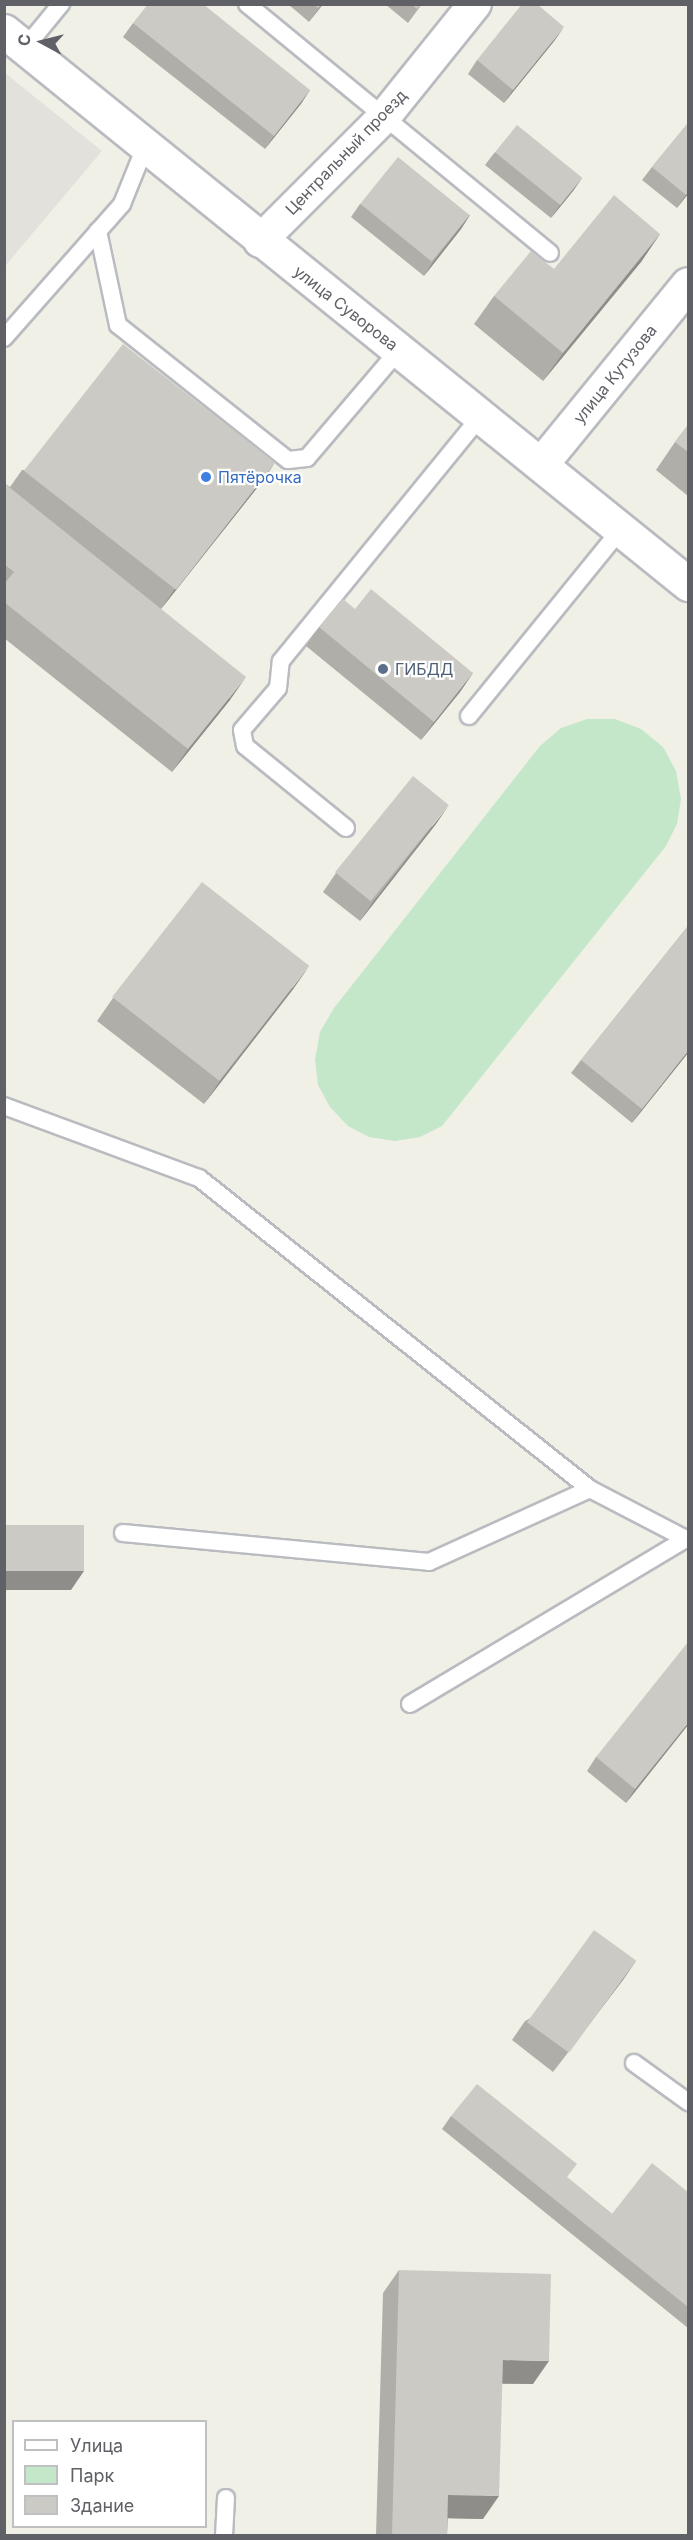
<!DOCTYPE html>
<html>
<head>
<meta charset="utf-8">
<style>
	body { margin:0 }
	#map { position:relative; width:693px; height:2540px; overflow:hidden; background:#f0f0e7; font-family:Inter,sans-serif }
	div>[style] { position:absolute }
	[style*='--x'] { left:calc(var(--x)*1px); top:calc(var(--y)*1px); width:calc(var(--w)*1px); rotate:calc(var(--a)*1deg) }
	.industrial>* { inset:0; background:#e2e1db }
	.green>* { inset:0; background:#c5e7c9 }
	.roads { filter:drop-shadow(2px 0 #b9bbc0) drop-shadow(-2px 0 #b9bbc0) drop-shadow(0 2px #b9bbc0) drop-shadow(0 -2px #b9bbc0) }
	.service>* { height:16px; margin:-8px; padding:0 8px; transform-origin:8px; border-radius:8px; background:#fff }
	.minor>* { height:32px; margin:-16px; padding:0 16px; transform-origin:16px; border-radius:16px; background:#fff }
	.tertiary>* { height:33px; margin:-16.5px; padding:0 16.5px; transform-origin:16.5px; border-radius:16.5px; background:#fff }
	.secondary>* { height:33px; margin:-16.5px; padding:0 16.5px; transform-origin:16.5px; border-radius:16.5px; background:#fff }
	.wall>* { inset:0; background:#afaea9 }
	.shaded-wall>* { inset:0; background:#8f8d89 }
	.building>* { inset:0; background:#cccac4; transform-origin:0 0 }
	.dots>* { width:16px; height:16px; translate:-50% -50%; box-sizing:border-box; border:3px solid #fff; border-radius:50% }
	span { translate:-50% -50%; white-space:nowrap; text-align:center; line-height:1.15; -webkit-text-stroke:4.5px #fff; paint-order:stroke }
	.street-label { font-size:16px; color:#5f6167 }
	.shop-label { font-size:16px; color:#366cbe }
	.left { translate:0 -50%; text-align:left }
	.service-label { font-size:16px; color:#4e5e75 }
	.frame { position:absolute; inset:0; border:6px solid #5f6167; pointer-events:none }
	.legend { position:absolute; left:12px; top:2420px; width:195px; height:108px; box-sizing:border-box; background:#fff; border:2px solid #bfc0c2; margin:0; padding:8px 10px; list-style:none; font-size:18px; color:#5f6167 }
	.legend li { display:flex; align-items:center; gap:12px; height:30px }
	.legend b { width:30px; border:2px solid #bfc0c2 }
	.north { position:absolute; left:12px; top:12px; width:60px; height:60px; -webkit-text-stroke:4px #fff; paint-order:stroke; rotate:277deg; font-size:16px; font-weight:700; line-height:24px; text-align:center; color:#5f6167 }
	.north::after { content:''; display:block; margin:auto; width:21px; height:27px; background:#5f6167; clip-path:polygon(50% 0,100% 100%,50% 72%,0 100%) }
</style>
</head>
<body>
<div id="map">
	<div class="industrial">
		<i style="clip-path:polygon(5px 73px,102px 151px,5px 266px)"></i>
	</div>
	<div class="green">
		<i style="clip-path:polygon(587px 719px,615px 719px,641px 729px,663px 747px,676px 771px,681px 799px,677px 824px,666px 846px,442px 1126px,420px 1137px,395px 1141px,369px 1137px,348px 1126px,330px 1107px,318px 1085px,315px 1060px,320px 1032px,334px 1008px,540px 746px,561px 728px)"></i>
	</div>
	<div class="roads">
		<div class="service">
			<i style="--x:247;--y:4;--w:392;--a:39.4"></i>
			<i style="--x:25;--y:48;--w:57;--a:-50.7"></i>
			<i style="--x:98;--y:231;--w:96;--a:78"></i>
			<i style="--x:118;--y:325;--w:217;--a:38.5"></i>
			<i style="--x:288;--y:460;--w:19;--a:-6"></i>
			<i style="--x:307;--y:458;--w:142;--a:-49.6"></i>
			<i style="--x:4;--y:338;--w:179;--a:-48.6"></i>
			<i style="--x:122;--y:204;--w:61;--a:-68"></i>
			<i style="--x:469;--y:716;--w:241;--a:-50.9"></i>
			<i style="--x:346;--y:828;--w:130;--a:-140.9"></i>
			<i style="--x:245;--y:746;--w:16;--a:-101"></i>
			<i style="--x:242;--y:730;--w:55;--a:-49.4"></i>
			<i style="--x:278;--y:688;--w:27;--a:-84"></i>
			<i style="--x:281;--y:661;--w:316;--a:-50.8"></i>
			<i style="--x:4;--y:1106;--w:208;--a:20.3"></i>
			<i style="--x:199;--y:1178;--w:500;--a:38.5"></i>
			<i style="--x:590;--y:1489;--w:110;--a:27.5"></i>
			<i style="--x:123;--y:1533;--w:307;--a:5.4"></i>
			<i style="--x:429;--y:1562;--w:177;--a:-24.4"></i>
			<i style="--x:410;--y:1704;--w:322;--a:-30.9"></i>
			<i style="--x:634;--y:2063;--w:67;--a:35.8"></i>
			<i style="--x:224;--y:2536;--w:38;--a:-87"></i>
		</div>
		<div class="minor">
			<i style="--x:260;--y:241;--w:175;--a:-45"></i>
			<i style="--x:384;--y:117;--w:145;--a:-51.2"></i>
		</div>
		<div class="tertiary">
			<i style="--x:541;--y:464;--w:232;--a:-50.8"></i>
		</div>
		<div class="secondary">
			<i style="--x:4;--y:31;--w:880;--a:38.95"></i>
		</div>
	</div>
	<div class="wall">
		<i style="clip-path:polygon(288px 4px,323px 4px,309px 22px)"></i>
		<i style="clip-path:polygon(385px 4px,422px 4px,408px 23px)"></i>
		<i style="clip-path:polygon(133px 23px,310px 90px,265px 149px,123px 37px)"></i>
		<i style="clip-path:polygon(555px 40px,504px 103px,468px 74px,477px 60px)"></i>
		<i style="clip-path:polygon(688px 123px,688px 194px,677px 208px,642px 180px,652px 167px)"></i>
		<i style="clip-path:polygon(495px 152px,582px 178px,573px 191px,551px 218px,485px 165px)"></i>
		<i style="clip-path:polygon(360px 204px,470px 215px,461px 229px,424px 276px,351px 217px)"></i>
		<i style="clip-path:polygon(660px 234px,641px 262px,543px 381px,474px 324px,494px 296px,554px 269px)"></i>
		<i style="clip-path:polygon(688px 425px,688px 496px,656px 470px,675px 442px)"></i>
		<i style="clip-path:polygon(274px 464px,261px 483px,161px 609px,230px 700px,172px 772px,4px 638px,4px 483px,10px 487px,22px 470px)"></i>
		<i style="clip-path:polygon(319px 627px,473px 673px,460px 692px,421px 740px,306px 646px)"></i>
		<i style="clip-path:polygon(436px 824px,360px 921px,323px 892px,336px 873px)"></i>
		<i style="clip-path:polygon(688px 926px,688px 1053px,632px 1123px,571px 1073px,581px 1060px)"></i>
		<i style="clip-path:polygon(294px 988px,204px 1104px,97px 1021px,113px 998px)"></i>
		<i style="clip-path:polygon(688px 1725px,626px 1803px,587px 1771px,596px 1757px)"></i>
		<i style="clip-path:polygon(636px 1961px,553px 2072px,512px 2040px,525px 2021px)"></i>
		<i style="clip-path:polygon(451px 2116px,568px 2178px,612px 2214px,688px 2192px,688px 2328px,442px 2129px)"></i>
		<i style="clip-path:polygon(399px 2270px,533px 2384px,502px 2384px,483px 2519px,448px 2518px,447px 2535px,376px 2535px,383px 2293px)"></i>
	</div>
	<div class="shaded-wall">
		<i style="clip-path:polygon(322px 4px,323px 4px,309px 22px)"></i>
		<i style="clip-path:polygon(564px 27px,555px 40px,504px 103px,513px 90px)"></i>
		<i style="clip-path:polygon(310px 90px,301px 104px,265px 149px,274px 136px)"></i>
		<i style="clip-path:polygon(582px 178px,573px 191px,551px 218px,560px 205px)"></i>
		<i style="clip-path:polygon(688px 192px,688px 194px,677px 208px)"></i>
		<i style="clip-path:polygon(470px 215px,461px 229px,424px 276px,433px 262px)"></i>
		<i style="clip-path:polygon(660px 234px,641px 262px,543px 381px,563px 353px)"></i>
		<i style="clip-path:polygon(274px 464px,261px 483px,161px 609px,174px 590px)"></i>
		<i style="clip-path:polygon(473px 673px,460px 692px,421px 740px,434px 722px)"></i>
		<i style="clip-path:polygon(246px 677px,230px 700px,172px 772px,188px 749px)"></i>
		<i style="clip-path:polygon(449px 805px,436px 824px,360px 921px,373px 902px)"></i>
		<i style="clip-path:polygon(310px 965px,294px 988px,204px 1104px,220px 1081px)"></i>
		<i style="clip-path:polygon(688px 1051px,688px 1053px,632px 1123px,642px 1109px)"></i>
		<i style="clip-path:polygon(4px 1571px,84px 1571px,71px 1590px,4px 1590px)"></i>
		<i style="clip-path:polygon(688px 1723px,688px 1725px,626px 1803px,635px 1789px)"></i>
		<i style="clip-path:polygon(636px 1961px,623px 1980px,553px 2072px,567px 2053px)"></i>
		<i style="clip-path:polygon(503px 2360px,549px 2361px,533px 2384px,487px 2383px)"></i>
		<i style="clip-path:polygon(448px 2495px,499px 2496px,483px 2519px,432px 2518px)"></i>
	</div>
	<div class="building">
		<i style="clip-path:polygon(148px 4px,203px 4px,310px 90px,274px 136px,133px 23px)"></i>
		<i style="clip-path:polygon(314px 4px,322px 4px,318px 8px)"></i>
		<i style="clip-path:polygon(411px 4px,421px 4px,417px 9px)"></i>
		<i style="clip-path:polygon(522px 4px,537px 4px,564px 27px,513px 90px,477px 60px)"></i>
		<i style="clip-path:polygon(688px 123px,688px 192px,686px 195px,652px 167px)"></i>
		<i style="left:517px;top:125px;width:84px;height:35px;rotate:39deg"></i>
		<i style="left:398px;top:157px;width:92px;height:60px;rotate:39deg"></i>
		<i style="clip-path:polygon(614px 195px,660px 234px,563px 353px,494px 296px,531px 251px,554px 269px)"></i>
		<i style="left:123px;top:344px;width:193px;height:161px;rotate:38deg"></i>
		<i style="clip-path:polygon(688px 425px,688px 452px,675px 442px)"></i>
		<i style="clip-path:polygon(4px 483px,246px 677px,188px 749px,4px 602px,4px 584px,14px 572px,4px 564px)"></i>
		<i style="clip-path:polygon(371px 589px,473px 673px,434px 722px,319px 627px,343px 599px,355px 609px)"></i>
		<i style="left:413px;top:776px;width:46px;height:124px;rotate:39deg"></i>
		<i style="left:202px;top:882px;width:136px;height:146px;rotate:38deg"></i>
		<i style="clip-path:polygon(688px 926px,688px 1051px,642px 1109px,581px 1060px)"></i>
		<i style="left:4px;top:1525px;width:80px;height:46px"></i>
		<i style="clip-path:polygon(688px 1642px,688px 1723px,635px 1789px,596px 1757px)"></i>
		<i style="left:594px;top:1930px;width:52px;height:114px;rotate:36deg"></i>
		<i style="clip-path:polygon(477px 2084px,577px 2164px,567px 2177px,612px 2214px,652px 2163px,688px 2192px,688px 2307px,451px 2116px)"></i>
		<i style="clip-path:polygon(399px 2270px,551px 2274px,549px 2361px,503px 2360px,499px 2496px,448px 2495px,447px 2535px,392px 2535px)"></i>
	</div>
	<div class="dots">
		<i style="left:206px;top:477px;background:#3f7fe0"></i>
		<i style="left:383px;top:669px;background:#5c6f8a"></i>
	</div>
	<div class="street-label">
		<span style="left:346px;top:152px;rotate:-46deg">Центральный проезд</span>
		<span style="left:346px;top:308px;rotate:38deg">улица Суворова</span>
		<span style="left:615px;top:374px;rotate:-51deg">улица Кутузова</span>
	</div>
	<div class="shop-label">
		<span class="left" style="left:218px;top:477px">Пятёрочка</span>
	</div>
	<div class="service-label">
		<span class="left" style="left:395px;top:669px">ГИБДД</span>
	</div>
	<div class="frame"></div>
	<ul class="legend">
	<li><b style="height:8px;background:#fff"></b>Улица</li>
	<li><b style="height:16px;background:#c5e7c9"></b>Парк</li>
	<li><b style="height:16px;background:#cccac4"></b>Здание</li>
	</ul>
	<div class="north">С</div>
</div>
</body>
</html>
